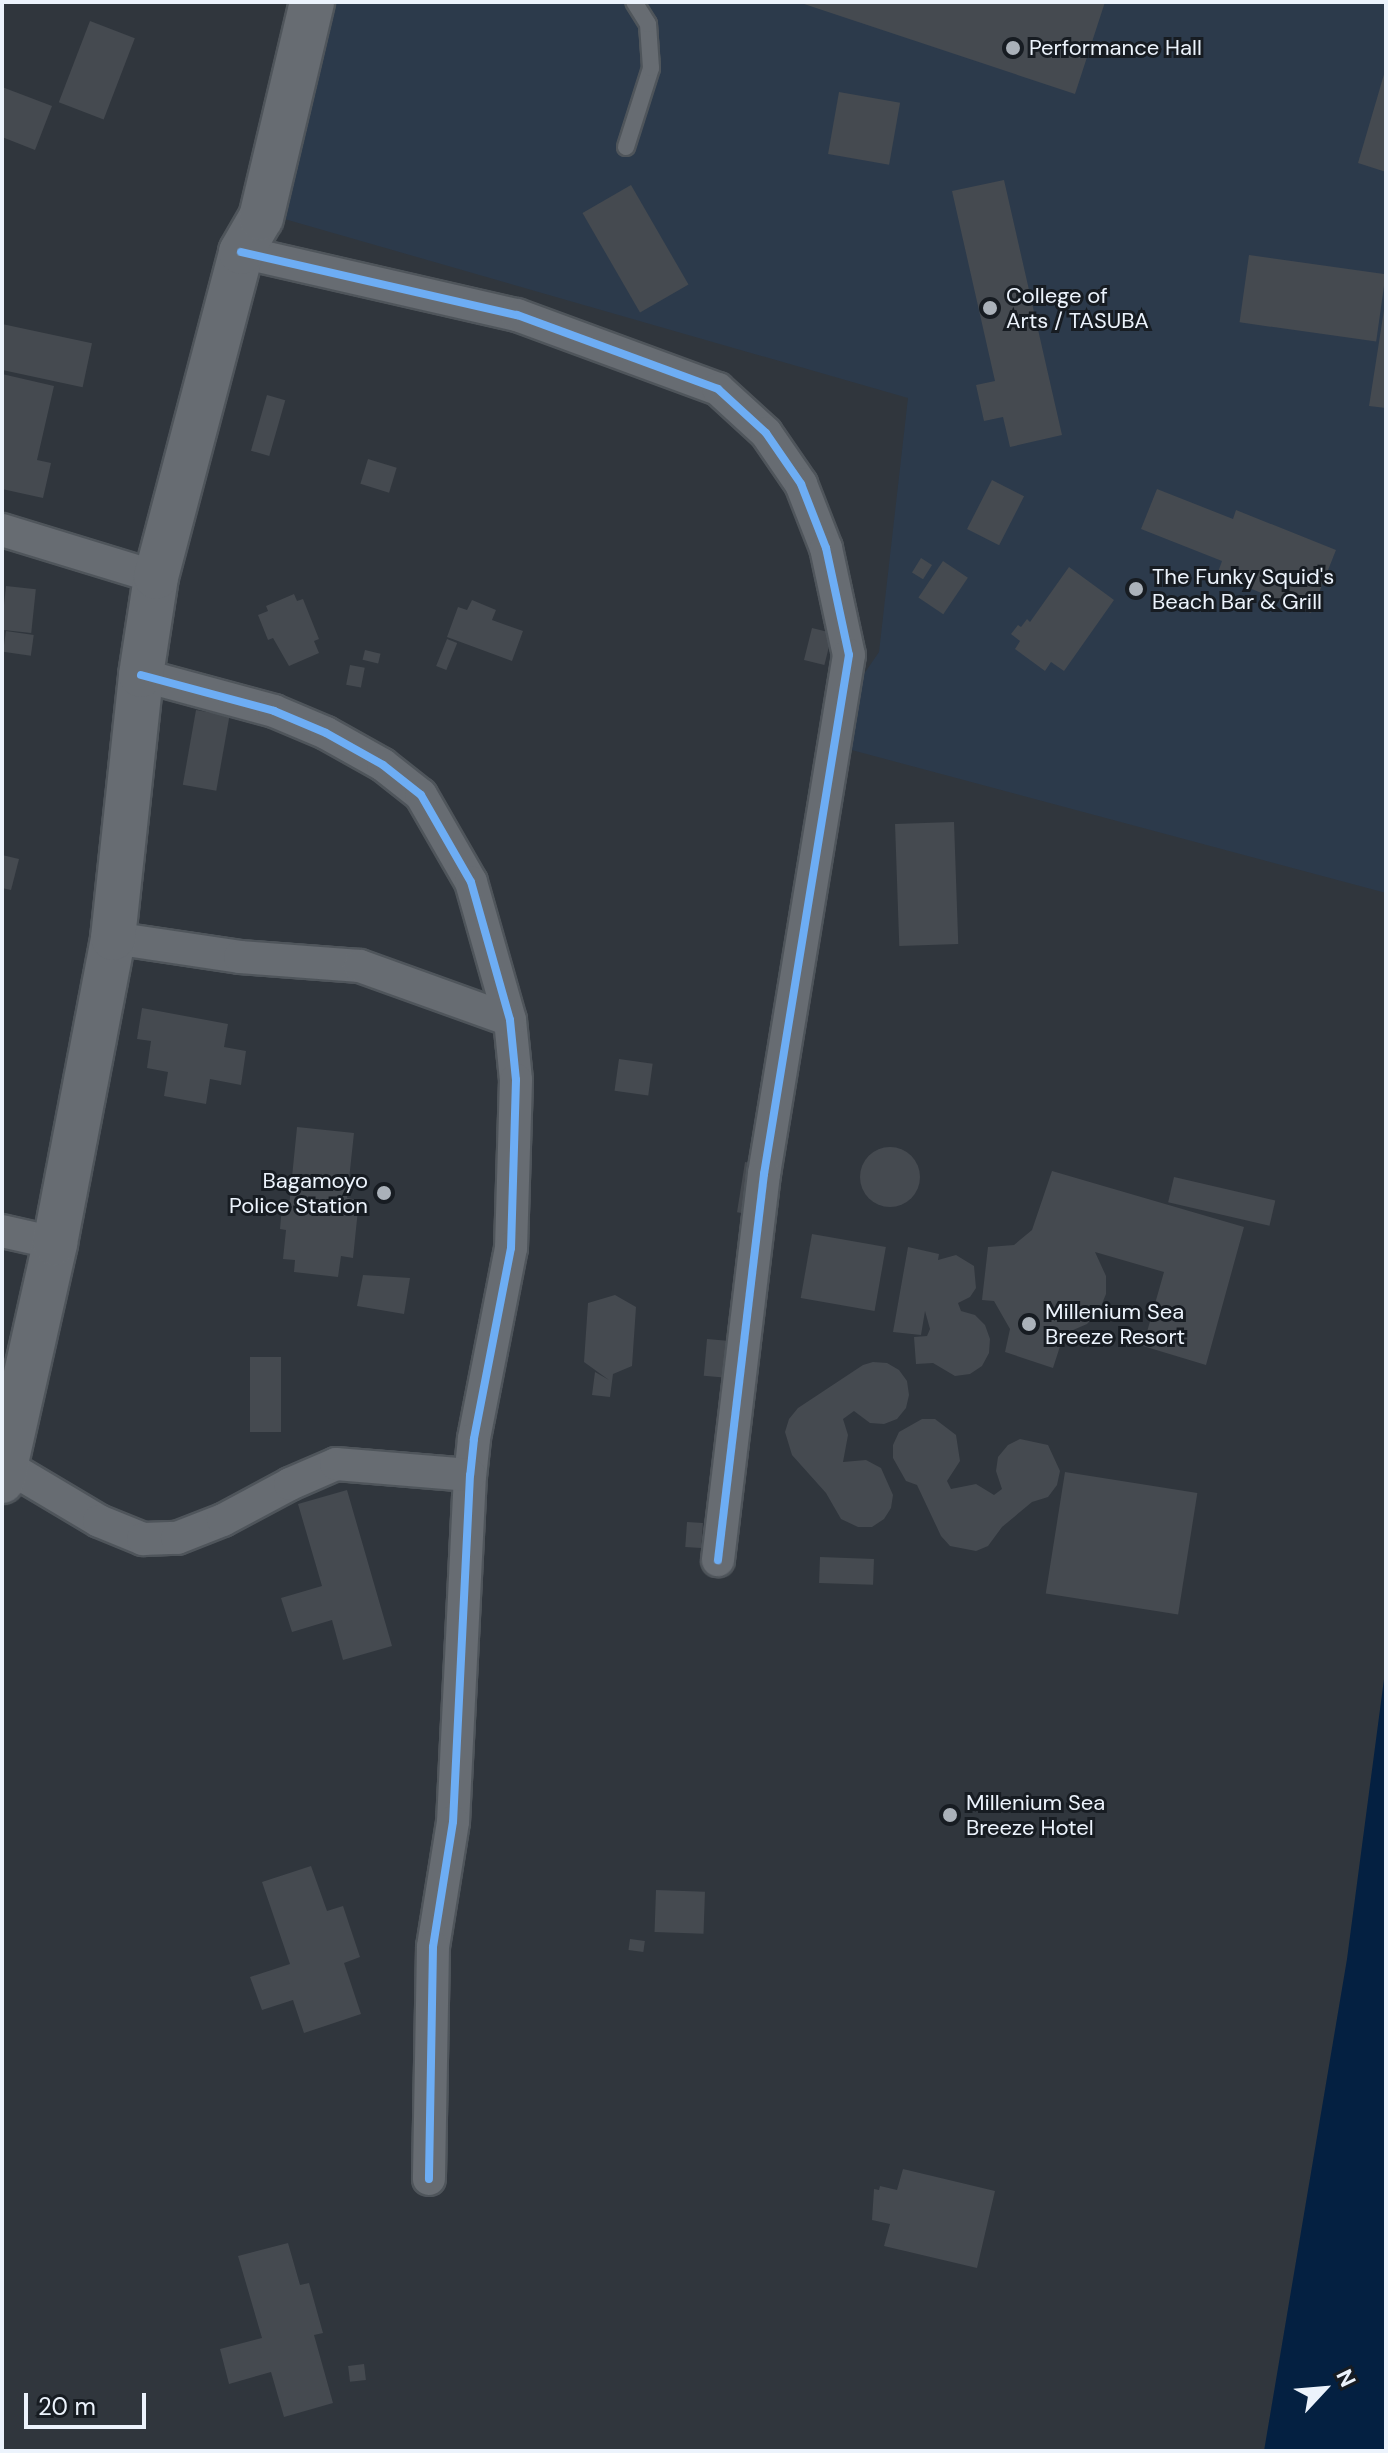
<!DOCTYPE html>
<html>
<head>
<meta charset="utf-8">
<style>
	body { margin:0 }
	#map { position:relative; width:1388px; height:2453px; overflow:hidden; background:#30363d; font-family:"DM Sans",sans-serif }
	div>[style] { position:absolute }
	[style*='--x'] { left:calc(var(--x)*1px); top:calc(var(--y)*1px); width:calc(var(--w)*1px); rotate:calc(var(--a)*1deg) }
	.built>* { inset:0; background:#2c3a4b }
	.water>* { inset:0; background:#042041 }
	.building>* { inset:0; background:#454a50; transform-origin:0 0 }
	.round { border-radius:50% }
	.roads { filter:drop-shadow(2px 0 #4f555b) drop-shadow(-2px 0 #4f555b) drop-shadow(0 2px #4f555b) drop-shadow(0 -2px #4f555b) }
	.lane>* { height:16px; margin:-8px; padding:0 8px; transform-origin:8px; border-radius:8px; background:#676c72 }
	.street>* { height:32px; margin:-16px; padding:0 16px; transform-origin:16px; border-radius:16px; background:#676c72 }
	.secondary>* { height:44px; margin:-22px; padding:0 22px; transform-origin:22px; border-radius:22px; background:#676c72 }
	.cycleway>* { height:8px; margin:-4px; padding:0 4px; transform-origin:4px; border-radius:4px; background:#6dadf4 }
	.dots>* { width:22px; height:22px; translate:-50% -50%; box-sizing:border-box; border:4px solid #171c22; border-radius:50% }
	span { translate:-50% -50%; white-space:nowrap; text-align:center; line-height:1.15; -webkit-text-stroke:6px #171c22; paint-order:stroke }
	.poi-label { font-size:22px; color:#ecf3fc }
	.left { translate:0 -50%; text-align:left }
	.right { translate:-100% -50%; text-align:right }
	.frame { position:absolute; inset:0; border:4px solid #ecf3fc; pointer-events:none }
	.north { position:absolute; left:1284px; top:2349px; width:80px; height:80px; -webkit-text-stroke:6px #171c22; paint-order:stroke; rotate:64deg; font-size:22px; font-weight:700; line-height:32px; text-align:center; color:#ecf3fc }
	.north::after { content:''; display:block; margin:auto; width:28px; height:36px; background:#ecf3fc; clip-path:polygon(50% 0,100% 100%,50% 72%,0 100%) }
	.scale { position:absolute; left:24px; top:2393px; width:122px; height:36px; box-sizing:border-box; border:4px solid #ecf3fc; border-top:0; padding-left:10px; font-size:24px; line-height:28px; white-space:nowrap; color:#ecf3fc; -webkit-text-stroke:6px #171c22; paint-order:stroke }
</style>
</head>
<body>
<div id="map">
	<div class="built">
		<i style="clip-path:polygon(327px 2px,1386px 2px,1386px 893px,818px 741px,879px 652px,908px 398px,281px 218px)"></i>
	</div>
	<div class="water">
		<i style="clip-path:polygon(1386px 1664px,1386px 2451px,1264px 2451px,1347px 1959px)"></i>
	</div>
	<div class="building">
		<i style="clip-path:polygon(798px 2px,1105px 2px,1075px 94px)"></i>
		<i style="left:90px;top:21px;width:48px;height:87px;rotate:21deg"></i>
		<i style="clip-path:polygon(1385px 71px,1386px 71px,1386px 172px,1358px 163px)"></i>
		<i style="clip-path:polygon(2px 87px,52px 106px,35px 150px,2px 137px)"></i>
		<i style="left:839px;top:92px;width:62px;height:63px;rotate:10deg"></i>
		<i style="clip-path:polygon(1004px 180px,1062px 435px,1010px 447px,1003px 417px,984px 421px,976px 385px,995px 381px,952px 191px)"></i>
		<i style="left:631px;top:185px;width:115px;height:56px;rotate:60deg"></i>
		<i style="left:1249px;top:255px;width:138px;height:68px;rotate:8deg"></i>
		<i style="clip-path:polygon(1384px 310px,1386px 310px,1386px 408px,1369px 406px)"></i>
		<i style="left:2px;top:324px;width:92px;height:45px;rotate:12deg"></i>
		<i style="clip-path:polygon(2px 374px,54px 386px,37px 460px,51px 463px,43px 498px,2px 489px)"></i>
		<i style="left:267px;top:395px;width:19px;height:58px;rotate:16deg"></i>
		<i style="left:368px;top:459px;width:30px;height:26px;rotate:17deg"></i>
		<i style="left:992px;top:480px;width:36px;height:55px;rotate:27deg"></i>
		<i style="clip-path:polygon(1157px 489px,1233px 519px,1236px 510px,1336px 550px,1311px 613px,1217px 575px,1222px 561px,1141px 529px)"></i>
		<i style="left:921px;top:558px;width:13px;height:17px;rotate:32deg"></i>
		<i style="left:943px;top:561px;width:30px;height:44px;rotate:34deg"></i>
		<i style="clip-path:polygon(1069px 567px,1114px 600px,1064px 671px,1051px 662px,1045px 671px,1015px 649px,1020px 641px,1011px 634px,1018px 625px,1021px 627px,1027px 619px,1030px 622px)"></i>
		<i style="left:6px;top:586px;width:30px;height:44px;rotate:6deg"></i>
		<i style="clip-path:polygon(294px 594px,297px 601px,303px 599px,319px 639px,314px 641px,319px 653px,289px 666px,273px 638px,268px 640px,258px 615px,268px 611px,266px 606px)"></i>
		<i style="clip-path:polygon(472px 600px,496px 610px,492px 620px,523px 631px,512px 661px,447px 637px,458px 607px,467px 610px)"></i>
		<i style="left:812px;top:628px;width:21px;height:33px;rotate:14deg"></i>
		<i style="left:6px;top:631px;width:28px;height:21px;rotate:8deg"></i>
		<i style="left:447px;top:639px;width:11px;height:29px;rotate:22deg"></i>
		<i style="left:365px;top:650px;width:16px;height:10px;rotate:14deg"></i>
		<i style="left:350px;top:665px;width:15px;height:20px;rotate:11deg"></i>
		<i style="left:196px;top:710px;width:34px;height:76px;rotate:10deg"></i>
		<i style="left:954px;top:822px;width:122px;height:59px;rotate:88deg"></i>
		<i style="clip-path:polygon(2px 855px,19px 859px,11px 890px,2px 888px)"></i>
		<i style="clip-path:polygon(142px 1008px,228px 1024px,224px 1047px,246px 1051px,241px 1085px,210px 1079px,206px 1104px,164px 1096px,168px 1072px,147px 1068px,151px 1041px,137px 1039px)"></i>
		<i style="left:619px;top:1059px;width:34px;height:32px;rotate:8deg"></i>
		<i style="clip-path:polygon(297px 1127px,354px 1133px,347px 1198px,359px 1200px,353px 1258px,341px 1256px,338px 1277px,294px 1272px,295px 1260px,283px 1259px,286px 1230px,280px 1229px,282px 1206px,289px 1207px)"></i>
		<i class="round" style="left:860px;top:1147px;width:60px;height:60px"></i>
		<i style="left:745px;top:1162px;width:12px;height:51px;rotate:9deg"></i>
		<i style="clip-path:polygon(1052px 1171px,1244px 1227px,1206px 1365px,1143px 1346px,1164px 1272px,1095px 1252px,1106px 1276px,1106px 1294px,1099px 1311px,1087px 1324px,1064px 1334px,1053px 1368px,1005px 1352px,1010px 1329px,994px 1301px,982px 1300px,988px 1247px,1014px 1245px,1032px 1230px)"></i>
		<i style="left:1174px;top:1177px;width:104px;height:26px;rotate:13deg"></i>
		<i style="left:812px;top:1234px;width:75px;height:65px;rotate:10deg"></i>
		<i style="clip-path:polygon(908px 1247px,939px 1254px,938px 1260px,956px 1255px,974px 1266px,976px 1288px,970px 1297px,958px 1303px,961px 1311px,975px 1315px,985px 1325px,990px 1339px,989px 1353px,982px 1366px,970px 1374px,955px 1376px,933px 1363px,916px 1364px,914px 1337px,927px 1336px,930px 1329px,925px 1311px,921px 1335px,893px 1332px)"></i>
		<i style="clip-path:polygon(363px 1275px,410px 1278px,404px 1314px,357px 1306px)"></i>
		<i style="clip-path:polygon(615px 1295px,636px 1307px,632px 1366px,613px 1374px,610px 1397px,592px 1395px,595px 1372px,609px 1380px,584px 1362px,588px 1303px)"></i>
		<i style="left:707px;top:1339px;width:23px;height:37px;rotate:5deg"></i>
		<i style="left:250px;top:1357px;width:31px;height:75px"></i>
		<i style="clip-path:polygon(873px 1362px,887px 1363px,899px 1370px,907px 1381px,909px 1395px,906px 1408px,897px 1419px,884px 1424px,870px 1423px,854px 1411px,843px 1419px,848px 1435px,843px 1462px,866px 1460px,881px 1468px,893px 1495px,891px 1508px,884px 1519px,872px 1527px,858px 1527px,841px 1519px,826px 1493px,792px 1455px,785px 1432px,789px 1419px,798px 1408px,863px 1365px)"></i>
		<i style="clip-path:polygon(922px 1419px,935px 1419px,956px 1435px,960px 1461px,947px 1481px,951px 1489px,976px 1484px,994px 1495px,1002px 1489px,996px 1471px,998px 1457px,1008px 1445px,1020px 1439px,1048px 1445px,1060px 1471px,1057px 1485px,1048px 1497px,1032px 1502px,1002px 1527px,988px 1546px,976px 1551px,950px 1546px,941px 1536px,917px 1485px,906px 1481px,893px 1458px,893px 1445px,899px 1432px)"></i>
		<i style="left:1065px;top:1472px;width:134px;height:123px;rotate:9deg"></i>
		<i style="clip-path:polygon(347px 1490px,392px 1646px,343px 1660px,332px 1620px,292px 1632px,281px 1598px,322px 1586px,298px 1504px)"></i>
		<i style="left:687px;top:1522px;width:16px;height:25px;rotate:4deg"></i>
		<i style="left:820px;top:1557px;width:54px;height:26px;rotate:2deg"></i>
		<i style="clip-path:polygon(311px 1866px,327px 1911px,343px 1906px,360px 1957px,344px 1963px,361px 2014px,304px 2033px,293px 2000px,262px 2010px,250px 1977px,290px 1964px,262px 1882px)"></i>
		<i style="left:656px;top:1890px;width:49px;height:42px;rotate:2deg"></i>
		<i style="left:630px;top:1939px;width:15px;height:11px;rotate:8deg"></i>
		<i style="clip-path:polygon(903px 2169px,995px 2191px,977px 2268px,884px 2246px,890px 2224px,872px 2220px,874px 2189px,879px 2190px,880px 2186px,897px 2190px)"></i>
		<i style="clip-path:polygon(288px 2243px,300px 2285px,309px 2283px,323px 2333px,314px 2335px,333px 2403px,284px 2417px,271px 2372px,229px 2384px,220px 2349px,262px 2338px,238px 2256px)"></i>
		<i style="left:364px;top:2364px;width:16px;height:16px;rotate:83deg"></i>
	</div>
	<div class="roads">
		<div class="lane">
			<i style="--x:626;--y:147;--w:83;--a:-72.4"></i>
			<i style="--x:651;--y:68;--w:44;--a:-93.9"></i>
			<i style="--x:648;--y:24;--w:26;--a:-122"></i>
		</div>
		<div class="street">
			<i style="--x:241;--y:252;--w:283;--a:12.9"></i>
			<i style="--x:517;--y:315;--w:214;--a:20.2"></i>
			<i style="--x:718;--y:389;--w:65;--a:42.5"></i>
			<i style="--x:766;--y:433;--w:62;--a:55.5"></i>
			<i style="--x:801;--y:484;--w:69;--a:68.7"></i>
			<i style="--x:826;--y:548;--w:109;--a:77.9"></i>
			<i style="--x:849;--y:655;--w:526;--a:99.3"></i>
			<i style="--x:764;--y:1174;--w:389;--a:96.8"></i>
			<i style="--x:2;--y:530;--w:161;--a:17"></i>
			<i style="--x:141;--y:675;--w:138;--a:15.1"></i>
			<i style="--x:274;--y:711;--w:56;--a:22.9"></i>
			<i style="--x:326;--y:733;--w:65;--a:29.3"></i>
			<i style="--x:383;--y:765;--w:48;--a:38.3"></i>
			<i style="--x:421;--y:795;--w:100;--a:60.1"></i>
			<i style="--x:471;--y:882;--w:143;--a:74.2"></i>
			<i style="--x:510;--y:1020;--w:60;--a:84.3"></i>
			<i style="--x:516;--y:1080;--w:168;--a:91.7"></i>
			<i style="--x:511;--y:1248;--w:195;--a:101"></i>
			<i style="--x:474;--y:1439;--w:36;--a:96"></i>
			<i style="--x:470;--y:1475;--w:347;--a:92.8"></i>
			<i style="--x:453;--y:1822;--w:127;--a:99.1"></i>
			<i style="--x:433;--y:1947;--w:232;--a:91"></i>
			<i style="--x:113;--y:938;--w:128;--a:8.5"></i>
			<i style="--x:240;--y:957;--w:120;--a:4.3"></i>
			<i style="--x:360;--y:966;--w:159;--a:19.8"></i>
			<i style="--x:2;--y:1231;--w:54;--a:12.8"></i>
			<i style="--x:5;--y:1465;--w:109;--a:30.8"></i>
			<i style="--x:99;--y:1521;--w:48;--a:22.2"></i>
			<i style="--x:143;--y:1539;--w:34;--a:-2"></i>
			<i style="--x:177;--y:1538;--w:49;--a:-21.4"></i>
			<i style="--x:223;--y:1520;--w:76;--a:-28.2"></i>
			<i style="--x:290;--y:1484;--w:50;--a:-23.5"></i>
			<i style="--x:336;--y:1464;--w:134;--a:4.7"></i>
		</div>
		<div class="secondary">
			<i style="--x:2;--y:1481;--w:244;--a:-77.4"></i>
			<i style="--x:55;--y:1243;--w:310;--a:-79.2"></i>
			<i style="--x:113;--y:938;--w:264;--a:-83.9"></i>
			<i style="--x:141;--y:675;--w:99;--a:-81.3"></i>
			<i style="--x:156;--y:577;--w:336;--a:-75.3"></i>
			<i style="--x:241;--y:252;--w:39;--a:-60"></i>
			<i style="--x:261;--y:218;--w:222;--a:-76.7"></i>
		</div>
	</div>
	<div class="cycleway">
		<i style="--x:241;--y:252;--w:283;--a:12.9"></i>
		<i style="--x:517;--y:315;--w:214;--a:20.2"></i>
		<i style="--x:718;--y:389;--w:65;--a:42.5"></i>
		<i style="--x:766;--y:433;--w:62;--a:55.5"></i>
		<i style="--x:801;--y:484;--w:69;--a:68.7"></i>
		<i style="--x:826;--y:548;--w:109;--a:77.9"></i>
		<i style="--x:849;--y:655;--w:526;--a:99.3"></i>
		<i style="--x:764;--y:1174;--w:389;--a:96.8"></i>
		<i style="--x:141;--y:675;--w:138;--a:15.1"></i>
		<i style="--x:274;--y:711;--w:56;--a:22.9"></i>
		<i style="--x:326;--y:733;--w:65;--a:29.3"></i>
		<i style="--x:383;--y:765;--w:48;--a:38.3"></i>
		<i style="--x:421;--y:795;--w:100;--a:60.1"></i>
		<i style="--x:471;--y:882;--w:143;--a:74.2"></i>
		<i style="--x:510;--y:1020;--w:60;--a:84.3"></i>
		<i style="--x:516;--y:1080;--w:168;--a:91.7"></i>
		<i style="--x:511;--y:1248;--w:195;--a:101"></i>
		<i style="--x:474;--y:1439;--w:36;--a:96"></i>
		<i style="--x:470;--y:1475;--w:347;--a:92.8"></i>
		<i style="--x:453;--y:1822;--w:127;--a:99.1"></i>
		<i style="--x:433;--y:1947;--w:232;--a:91"></i>
	</div>
	<div class="dots">
		<i style="left:1013px;top:48px;background:#aab1b9"></i>
		<i style="left:990px;top:308px;background:#aab1b9"></i>
		<i style="left:1136px;top:589px;background:#aab1b9"></i>
		<i style="left:384px;top:1193px;background:#aab1b9"></i>
		<i style="left:1029px;top:1324px;background:#aab1b9"></i>
		<i style="left:950px;top:1815px;background:#aab1b9"></i>
	</div>
	<div class="poi-label">
		<span class="left" style="left:1029px;top:48px">Performance Hall</span>
		<span class="left" style="left:1006px;top:308px">College of<br>Arts / TASUBA</span>
		<span class="left" style="left:1152px;top:589px">The Funky Squid's<br>Beach Bar &amp; Grill</span>
		<span class="right" style="left:368px;top:1193px">Bagamoyo<br>Police Station</span>
		<span class="left" style="left:1045px;top:1324px">Millenium Sea<br>Breeze Resort</span>
		<span class="left" style="left:966px;top:1815px">Millenium Sea<br>Breeze Hotel</span>
	</div>
	<div class="frame"></div>
	<div class="north">N</div>
	<div class="scale">20 m</div>
</div>
</body>
</html>
